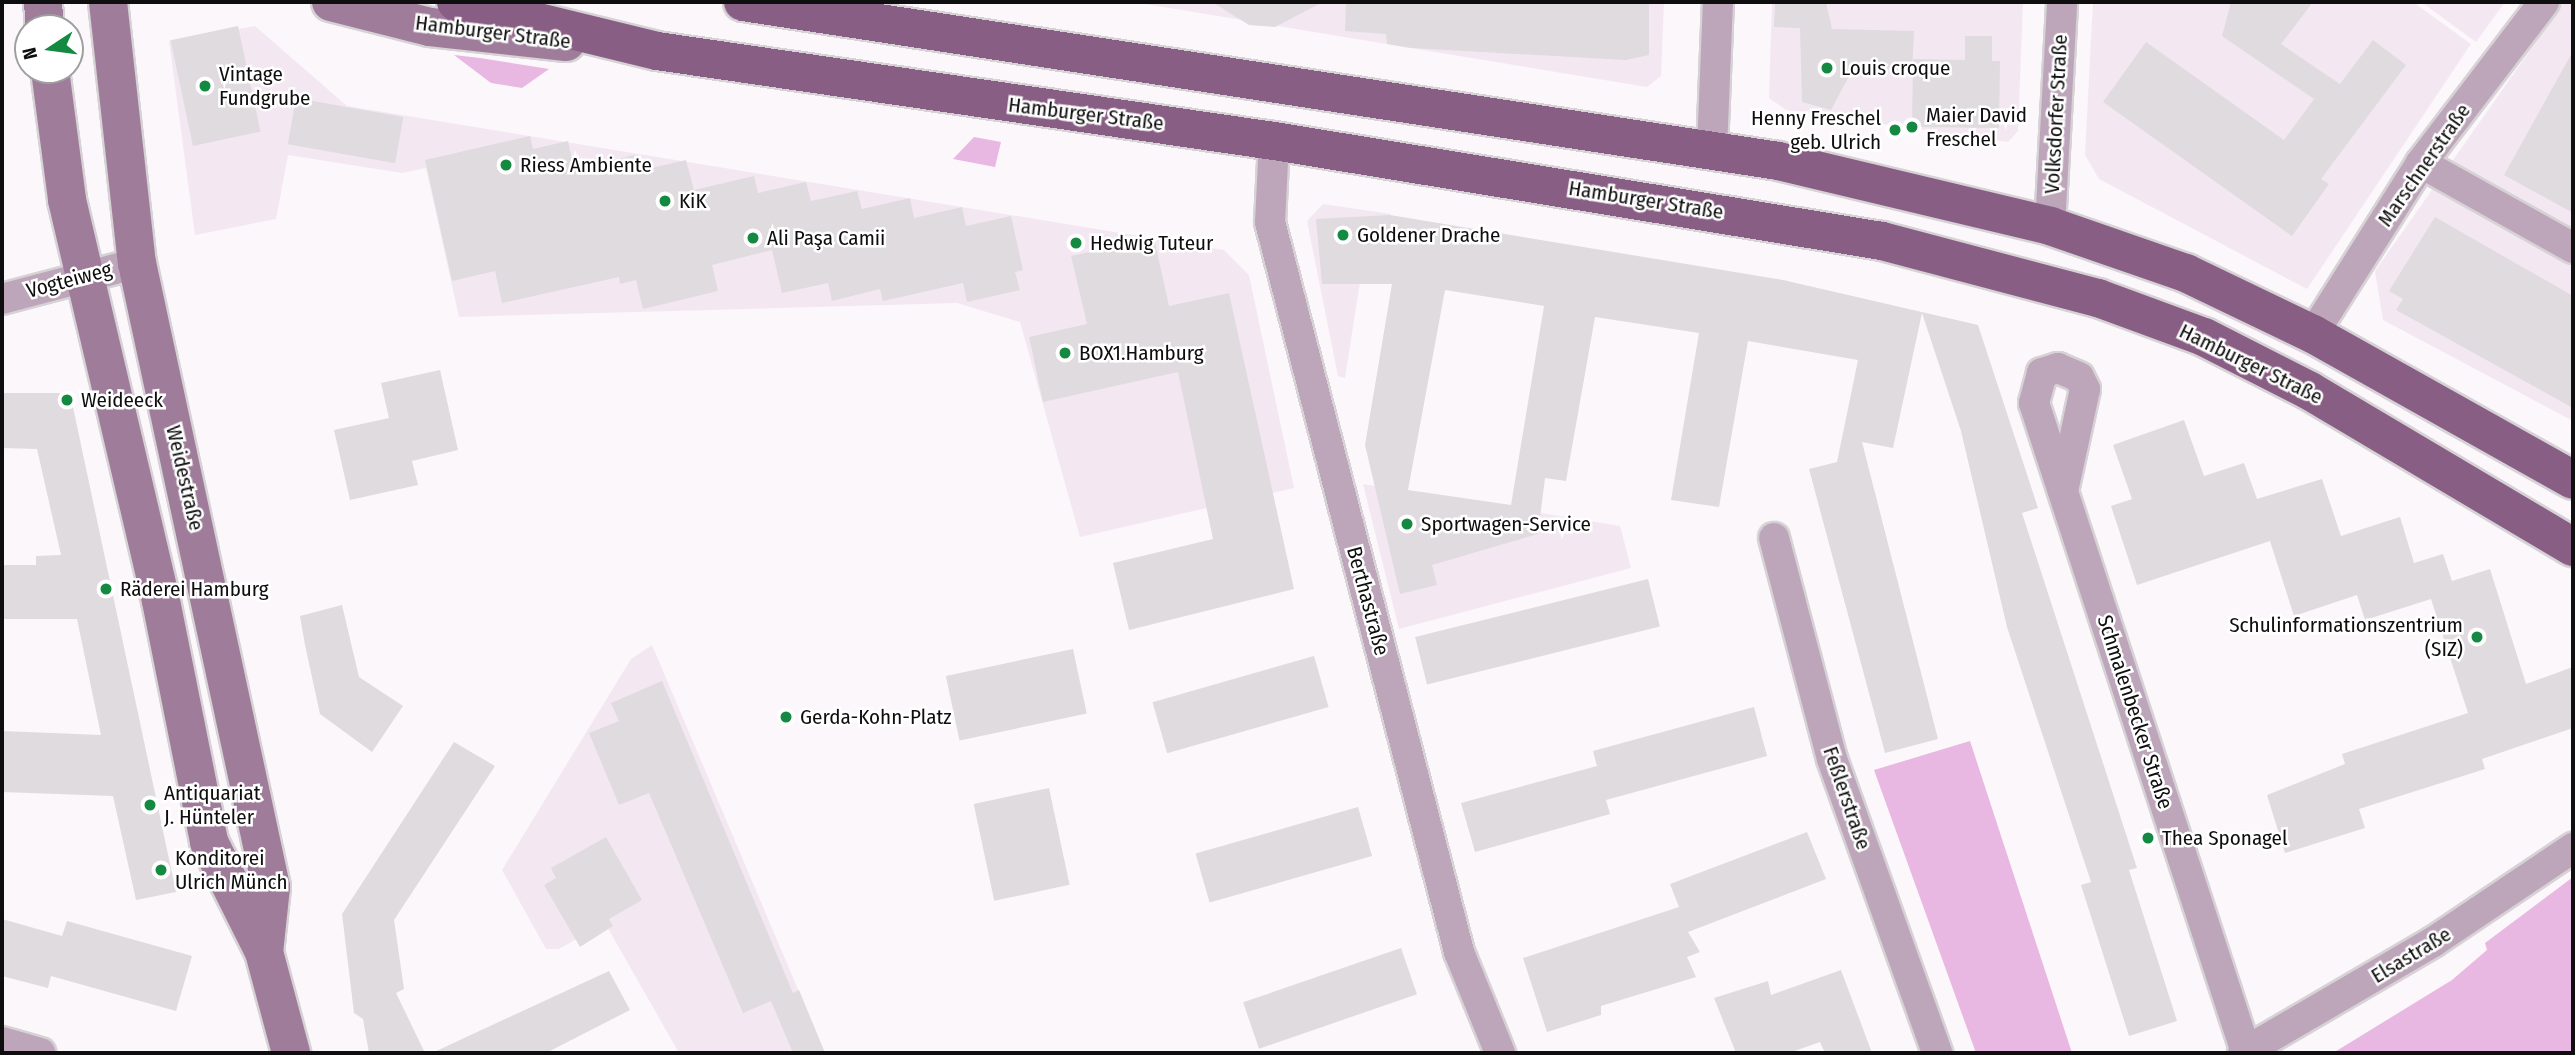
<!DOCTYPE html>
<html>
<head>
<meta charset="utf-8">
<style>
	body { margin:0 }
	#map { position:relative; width:2575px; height:1055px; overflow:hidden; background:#fcf7fb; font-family:"Fira Sans Condensed",sans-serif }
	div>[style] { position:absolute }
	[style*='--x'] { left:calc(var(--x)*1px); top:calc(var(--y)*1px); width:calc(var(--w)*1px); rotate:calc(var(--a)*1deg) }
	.built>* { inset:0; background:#f3e8f2 }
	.green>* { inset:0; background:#e8b8e2 }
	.building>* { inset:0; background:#e0dbdf; transform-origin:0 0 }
	.roads { filter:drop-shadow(2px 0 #d6d2d5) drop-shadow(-2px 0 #d6d2d5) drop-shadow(0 2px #d6d2d5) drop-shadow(0 -2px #d6d2d5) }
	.street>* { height:30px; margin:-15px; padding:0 15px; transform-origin:15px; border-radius:15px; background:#bda5ba }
	.secondary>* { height:38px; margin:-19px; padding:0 19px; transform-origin:19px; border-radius:19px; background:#9f7c9a }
	.primary>* { height:38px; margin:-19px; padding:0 19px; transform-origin:19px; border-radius:19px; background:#895e84 }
	.dots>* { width:19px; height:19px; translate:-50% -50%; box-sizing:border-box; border:4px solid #fff; border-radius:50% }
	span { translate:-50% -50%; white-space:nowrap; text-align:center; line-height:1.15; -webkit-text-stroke:5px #fff; paint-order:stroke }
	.street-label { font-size:21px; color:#0f0e0f }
	.poi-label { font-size:21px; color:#0f0e0f }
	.left { translate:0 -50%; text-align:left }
	.right { translate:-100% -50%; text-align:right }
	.frame { position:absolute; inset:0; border:4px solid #0f0e0f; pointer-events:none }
	.north { position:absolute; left:14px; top:14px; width:70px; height:70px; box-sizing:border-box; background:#fff; border:2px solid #9f9f9f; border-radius:50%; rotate:257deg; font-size:19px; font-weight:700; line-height:28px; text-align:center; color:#0f0e0f }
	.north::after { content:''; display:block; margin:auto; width:24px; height:32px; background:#148942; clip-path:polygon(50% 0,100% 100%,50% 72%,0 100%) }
</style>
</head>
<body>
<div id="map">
	<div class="built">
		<i style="clip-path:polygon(1133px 2px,1664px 2px,1661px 76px,1647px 87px)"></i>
		<i style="clip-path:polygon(1772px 2px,2023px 2px,2018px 131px,2008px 142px,1786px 110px,1769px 98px)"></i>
		<i style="clip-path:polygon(2093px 2px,2413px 2px,2471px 44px,2307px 289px,2099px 179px,2085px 155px)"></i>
		<i style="clip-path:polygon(2421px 2px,2505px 2px,2476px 42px)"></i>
		<i style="clip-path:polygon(2564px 2px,2573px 2px,2573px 421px,2383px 320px,2375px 271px)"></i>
		<i style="clip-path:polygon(255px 26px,347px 106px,1224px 250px,1249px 275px,1294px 488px,1080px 537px,1020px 322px,957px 303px,459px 317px,426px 168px,402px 173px,288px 155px,276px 219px,195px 235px,169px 41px)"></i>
		<i style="clip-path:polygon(1323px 204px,1391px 214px,1372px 283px,1360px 282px,1345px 378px,1338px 376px,1307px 221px)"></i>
		<i style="clip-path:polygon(1363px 484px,1620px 526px,1631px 568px,1399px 629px)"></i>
		<i style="clip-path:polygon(652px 645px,825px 1053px,679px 1053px,605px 923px,559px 949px,546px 949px,502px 870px,631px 659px)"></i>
	</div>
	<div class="green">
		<i style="clip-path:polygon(454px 55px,480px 58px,549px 69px,522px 88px,491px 83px)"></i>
		<i style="clip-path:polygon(974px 137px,1001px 142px,995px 167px,953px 159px)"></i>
		<i style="clip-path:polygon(1970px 741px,2072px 1053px,1976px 1053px,1874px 770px)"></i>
		<i style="clip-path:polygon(2573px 877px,2573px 1053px,2333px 1053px,2452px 980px,2487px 950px,2485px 943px)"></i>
	</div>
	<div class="building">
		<i style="clip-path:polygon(1212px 2px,1323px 2px,1275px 27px,1249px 25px)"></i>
		<i style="clip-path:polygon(1346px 2px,1649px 2px,1649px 55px,1626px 60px,1411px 48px,1387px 44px,1386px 34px,1345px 31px)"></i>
		<i style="clip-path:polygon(1775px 2px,1826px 2px,1832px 29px,1914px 31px,1912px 71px,1855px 65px,1831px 110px,1802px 102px,1800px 28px,1774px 27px)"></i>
		<i style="clip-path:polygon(2231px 2px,2313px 2px,2281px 44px,2340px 84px,2373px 40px,2406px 65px,2321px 179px,2329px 184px,2292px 236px,2103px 102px,2146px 42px,2284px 140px,2314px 99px,2222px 36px)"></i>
		<i style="left:238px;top:26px;width:108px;height:69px;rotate:78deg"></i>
		<i style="clip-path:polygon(1965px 36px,1992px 36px,1992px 61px,2000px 61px,1999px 128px,1912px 127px,1913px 59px,1965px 60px)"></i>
		<i style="clip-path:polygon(2573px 51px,2573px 213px,2504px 175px)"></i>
		<i style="left:296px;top:98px;width:109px;height:47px;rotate:10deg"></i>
		<i style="clip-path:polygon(530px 136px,533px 149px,568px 141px,574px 169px,635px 155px,639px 171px,686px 160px,694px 190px,754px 176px,758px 193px,806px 182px,811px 201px,857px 191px,862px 209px,910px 198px,914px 218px,962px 207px,966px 226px,1011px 216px,1023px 270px,1015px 272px,1020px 290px,967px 302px,963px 283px,883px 301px,880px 289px,832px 301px,828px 283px,782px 293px,772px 250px,712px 265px,718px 291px,643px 309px,636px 280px,620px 284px,619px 277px,502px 303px,495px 271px,452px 281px,425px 160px)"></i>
		<i style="clip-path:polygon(evenodd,1390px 215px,1783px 280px,1978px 325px,2038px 508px,2022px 513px,2137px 868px,2129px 870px,2177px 1021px,2129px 1036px,2081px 885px,2091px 882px,2007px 627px,1961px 431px,1922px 313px,1893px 448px,1862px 442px,1938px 739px,1885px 753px,1809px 469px,1837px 462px,1858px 360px,1748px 341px,1719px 507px,1671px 500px,1699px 333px,1595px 317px,1566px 481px,1545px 478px,1538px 534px,1432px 565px,1437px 585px,1400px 594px,1365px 445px,1392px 284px,1322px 284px,1316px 219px,1390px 215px,1445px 290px,1544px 306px,1511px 505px,1408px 490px,1445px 290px)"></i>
		<i style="clip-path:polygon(2435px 217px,2573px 296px,2573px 408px,2396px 310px,2403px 299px,2389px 291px)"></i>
		<i style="clip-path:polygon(1154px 238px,1169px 306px,1229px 293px,1294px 589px,1129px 630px,1113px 563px,1213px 539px,1178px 372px,1043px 402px,1029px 337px,1087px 324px,1071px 256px)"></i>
		<i style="clip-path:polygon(440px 370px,458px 450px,412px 461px,418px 485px,350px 500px,334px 430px,389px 418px,381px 383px)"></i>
		<i style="clip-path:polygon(2px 393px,70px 393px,176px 892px,136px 900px,113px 796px,2px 792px,2px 731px,101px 735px,77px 619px,2px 619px,2px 565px,36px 565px,36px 556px,61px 555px,37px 449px,2px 448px)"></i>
		<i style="clip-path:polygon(2184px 420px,2204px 476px,2244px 463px,2257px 499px,2322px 479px,2341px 536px,2400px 517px,2414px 563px,2443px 554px,2452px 581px,2490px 569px,2526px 684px,2573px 667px,2573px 728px,2482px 759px,2485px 769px,2359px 809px,2365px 828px,2285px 853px,2267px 795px,2345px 764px,2342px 754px,2468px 713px,2431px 599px,2365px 620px,2357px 595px,2294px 616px,2270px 541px,2137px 585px,2111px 506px,2132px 499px,2113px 445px)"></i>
		<i style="left:1648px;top:579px;width:49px;height:240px;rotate:76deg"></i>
		<i style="clip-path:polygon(342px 605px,359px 677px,403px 706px,372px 752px,320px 714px,305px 645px,300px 616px)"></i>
		<i style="left:1073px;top:649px;width:66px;height:130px;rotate:78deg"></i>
		<i style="left:1314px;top:656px;width:53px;height:168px;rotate:74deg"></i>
		<i style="clip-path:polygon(662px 681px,793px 993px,799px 990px,825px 1053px,793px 1053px,771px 1001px,743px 1013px,649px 793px,619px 805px,589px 733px,619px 721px,611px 703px)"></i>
		<i style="clip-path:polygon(1754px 707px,1767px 756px,1606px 800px,1610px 814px,1475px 852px,1461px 803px,1597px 766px,1593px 751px)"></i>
		<i style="clip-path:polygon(454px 742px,495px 766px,394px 920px,404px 989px,396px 993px,425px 1053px,369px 1053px,363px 1019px,354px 1013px,342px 914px)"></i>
		<i style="left:1049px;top:788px;width:99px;height:77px;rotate:78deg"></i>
		<i style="left:1358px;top:807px;width:51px;height:169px;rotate:74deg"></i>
		<i style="clip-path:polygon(1807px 832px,1826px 879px,1688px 932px,1700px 952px,1687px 957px,1696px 977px,1601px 1006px,1601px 1015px,1547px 1032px,1523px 958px,1679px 907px,1670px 884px)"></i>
		<i style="clip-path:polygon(606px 837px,642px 900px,609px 919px,613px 926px,580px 947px,544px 885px,556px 878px,551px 868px)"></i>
		<i style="clip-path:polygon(2px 919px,62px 936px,67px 921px,192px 956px,176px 1011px,51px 976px,48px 988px,2px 976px)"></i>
		<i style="left:1401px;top:948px;width:49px;height:167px;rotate:71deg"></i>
		<i style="clip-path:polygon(1841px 970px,1872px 1053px,1825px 1053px,1820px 1042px,1789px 1053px,1736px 1053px,1714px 998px,1768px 981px,1771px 995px)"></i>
		<i style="clip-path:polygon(609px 971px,630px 1010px,546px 1053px,432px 1053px)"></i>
	</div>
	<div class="roads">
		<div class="street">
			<i style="--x:1274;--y:141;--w:81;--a:92.8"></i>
			<i style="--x:1270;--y:222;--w:754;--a:75.48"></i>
			<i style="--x:1459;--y:952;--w:109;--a:67.9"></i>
			<i style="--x:1712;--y:150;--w:148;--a:-87.7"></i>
			<i style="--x:2421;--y:163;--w:174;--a:29.2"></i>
			<i style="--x:2050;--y:226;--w:224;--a:-86.9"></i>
			<i style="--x:2;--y:299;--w:140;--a:-14.9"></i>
			<i style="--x:2313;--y:334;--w:202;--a:-57.7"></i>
			<i style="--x:2421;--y:163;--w:203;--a:-52.6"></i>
			<i style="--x:2063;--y:491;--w:104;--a:-77.8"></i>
			<i style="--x:2085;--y:389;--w:13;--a:-117"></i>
			<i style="--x:2079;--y:377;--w:23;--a:-157"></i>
			<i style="--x:2058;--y:368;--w:17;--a:163"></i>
			<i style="--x:2042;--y:373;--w:31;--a:105"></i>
			<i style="--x:2034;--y:403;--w:683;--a:71.91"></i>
			<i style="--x:1774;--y:538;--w:228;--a:75.3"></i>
			<i style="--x:1832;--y:759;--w:312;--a:70.3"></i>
			<i style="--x:2;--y:1042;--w:40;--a:16"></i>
			<i style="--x:2243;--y:1053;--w:220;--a:-30.3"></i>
			<i style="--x:2433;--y:942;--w:169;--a:-33.9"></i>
		</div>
		<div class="secondary">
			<i style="--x:43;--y:2;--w:26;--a:86"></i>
			<i style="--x:108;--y:2;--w:263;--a:83.7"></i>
			<i style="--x:137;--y:263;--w:638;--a:77.88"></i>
			<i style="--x:271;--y:887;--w:65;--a:96.1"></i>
			<i style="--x:331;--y:2;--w:102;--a:14.2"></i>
			<i style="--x:430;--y:27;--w:137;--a:6.3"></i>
			<i style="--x:50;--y:70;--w:131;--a:82.5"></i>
			<i style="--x:67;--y:200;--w:412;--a:76.8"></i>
			<i style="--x:161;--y:601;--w:246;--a:78.7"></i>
			<i style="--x:209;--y:842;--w:123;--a:63.4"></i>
			<i style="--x:264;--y:952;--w:105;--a:75"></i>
		</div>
		<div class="primary">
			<i style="--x:456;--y:2;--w:207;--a:13.7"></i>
			<i style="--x:657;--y:51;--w:624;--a:8.3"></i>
			<i style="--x:1274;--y:141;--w:616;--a:9.34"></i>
			<i style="--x:1882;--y:241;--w:223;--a:14.8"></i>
			<i style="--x:2098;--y:298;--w:113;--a:20.2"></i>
			<i style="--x:2204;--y:337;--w:119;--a:27"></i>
			<i style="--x:2310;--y:391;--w:306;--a:30.7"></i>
			<i style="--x:743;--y:2;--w:1047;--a:8.73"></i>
			<i style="--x:1778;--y:161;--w:280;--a:13.4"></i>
			<i style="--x:2050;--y:226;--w:144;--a:19.1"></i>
			<i style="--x:2186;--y:273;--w:141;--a:25.7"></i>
			<i style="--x:2313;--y:334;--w:298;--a:29.3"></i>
		</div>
	</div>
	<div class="dots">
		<i style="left:1827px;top:68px;background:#148942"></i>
		<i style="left:205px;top:86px;background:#148942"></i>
		<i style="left:1912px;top:127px;background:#148942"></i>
		<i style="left:1895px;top:130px;background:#148942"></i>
		<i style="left:506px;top:165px;background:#148942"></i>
		<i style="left:665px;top:201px;background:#148942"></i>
		<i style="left:1343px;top:235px;background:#148942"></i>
		<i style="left:753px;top:238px;background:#148942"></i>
		<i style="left:1076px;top:243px;background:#148942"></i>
		<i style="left:1065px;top:353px;background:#148942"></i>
		<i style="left:67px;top:400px;background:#148942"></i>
		<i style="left:1407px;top:524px;background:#148942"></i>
		<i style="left:106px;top:589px;background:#148942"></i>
		<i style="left:2477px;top:637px;background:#148942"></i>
		<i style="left:786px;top:717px;background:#148942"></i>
		<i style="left:150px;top:805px;background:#148942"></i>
		<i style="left:2148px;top:838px;background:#148942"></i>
		<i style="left:161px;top:870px;background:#148942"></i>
	</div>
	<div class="street-label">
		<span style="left:493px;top:32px;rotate:7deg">Hamburger Straße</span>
		<span style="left:1086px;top:114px;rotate:7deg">Hamburger Straße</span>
		<span style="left:2056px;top:114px;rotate:-87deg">Volksdorfer Straße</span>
		<span style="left:2424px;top:165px;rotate:-55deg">Marschnerstraße</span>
		<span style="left:1646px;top:200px;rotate:9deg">Hamburger Straße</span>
		<span style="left:69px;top:280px;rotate:-15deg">Vogteiweg</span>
		<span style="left:2251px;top:364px;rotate:26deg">Hamburger Straße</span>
		<span style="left:185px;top:478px;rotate:77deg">Weidestraße</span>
		<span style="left:1368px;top:601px;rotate:75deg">Berthastraße</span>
		<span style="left:2135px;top:712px;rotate:72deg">Schmalenbecker Straße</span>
		<span style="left:1847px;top:798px;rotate:71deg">Feßlerstraße</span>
		<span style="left:2411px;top:955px;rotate:-31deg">Elsastraße</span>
	</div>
	<div class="poi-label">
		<span class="left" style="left:1841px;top:68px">Louis croque</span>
		<span class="left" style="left:219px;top:86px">Vintage<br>Fundgrube</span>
		<span class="left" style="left:1926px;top:127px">Maier David<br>Freschel</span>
		<span class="right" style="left:1881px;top:130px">Henny Freschel<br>geb. Ulrich</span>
		<span class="left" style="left:520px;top:165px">Riess Ambiente</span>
		<span class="left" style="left:679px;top:201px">KiK</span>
		<span class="left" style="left:1357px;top:235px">Goldener Drache</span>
		<span class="left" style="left:767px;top:238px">Ali Paşa Camii</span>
		<span class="left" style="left:1090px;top:243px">Hedwig Tuteur</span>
		<span class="left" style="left:1079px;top:353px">BOX1.Hamburg</span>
		<span class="left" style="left:81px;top:400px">Weideeck</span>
		<span class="left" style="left:1421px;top:524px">Sportwagen-Service</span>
		<span class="left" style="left:120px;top:589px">Räderei Hamburg</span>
		<span class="right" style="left:2463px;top:637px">Schulinformationszentrium<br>(SIZ)</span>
		<span class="left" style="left:800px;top:717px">Gerda-Kohn-Platz</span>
		<span class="left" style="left:164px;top:805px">Antiquariat<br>J. Hünteler</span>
		<span class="left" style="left:2162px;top:838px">Thea Sponagel</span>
		<span class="left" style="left:175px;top:870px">Konditorei<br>Ulrich Münch</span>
	</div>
	<div class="frame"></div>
	<div class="north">N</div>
</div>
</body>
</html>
